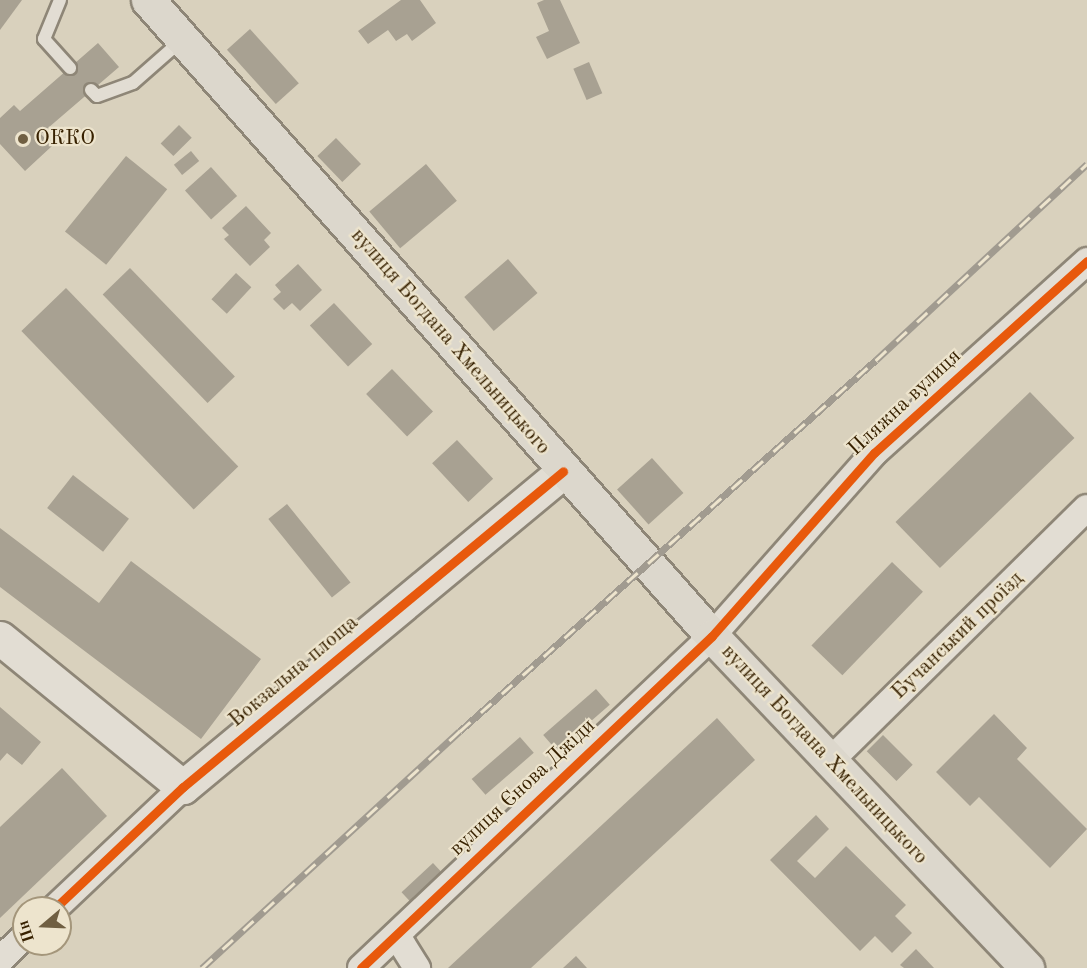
<!DOCTYPE html>
<html>
<head>
<meta charset="utf-8">
<style>
	body { margin:0 }
	#map { position:relative; width:1087px; height:968px; overflow:hidden; background:#d9d1bd; font-family:"Old Standard TT",serif }
	div>[style] { position:absolute }
	[style*='--x'] { left:calc(var(--x)*1px); top:calc(var(--y)*1px); width:calc(var(--w)*1px); rotate:calc(var(--a)*1deg) }
	.building>* { inset:0; background:#a8a192; transform-origin:0 0 }
	.roads { filter:drop-shadow(2px 0 #8e8677) drop-shadow(-2px 0 #8e8677) drop-shadow(0 2px #8e8677) drop-shadow(0 -2px #8e8677) }
	.lane>* { height:12px; margin:-6px; padding:0 6px; transform-origin:6px; border-radius:6px; background:#e2ddd3 }
	.street>* { height:26px; margin:-13px; padding:0 13px; transform-origin:13px; border-radius:13px; background:#e2ddd3 }
	.secondary>* { height:33px; margin:-16.5px; padding:0 16.5px; transform-origin:16.5px; border-radius:16.5px; background:#e2ddd3 }
	.highway>* { height:33px; margin:-16.5px; padding:0 16.5px; transform-origin:16.5px; border-radius:16.5px; background:#dcd7cc }
	.rail>* { height:7px; margin-top:-3.5px; transform-origin:0; background:repeating-linear-gradient(90deg,#ede4cd 0 14px,#a19b90 0 28px); box-sizing:border-box; border-block:2px solid #a19b90 }
	.cycleway>* { height:9px; margin:-4.5px; padding:0 4.5px; transform-origin:4.5px; border-radius:4.5px; background:#e8590c }
	.dots>* { width:16px; height:16px; translate:-50% -50%; box-sizing:border-box; border:3px solid #ede4cd; border-radius:50% }
	span { translate:-50% -50%; white-space:nowrap; text-align:center; line-height:1.15; -webkit-text-stroke:4.5px #ede4cd; paint-order:stroke }
	.poi-label { font-size:21px; color:#372100 }
	.left { translate:0 -50%; text-align:left }
	.street-label { font-size:21px; color:#372100 }
	.north { position:absolute; left:12px; top:896px; width:60px; height:60px; box-sizing:border-box; background:#ede4cd; border:2px solid #a4967b; border-radius:50%; rotate:251deg; font-size:16px; font-weight:700; line-height:24px; text-align:center; color:#372100 }
	.north::after { content:''; display:block; margin:auto; width:21px; height:27px; background:#705f42; clip-path:polygon(50% 0,100% 100%,50% 72%,0 100%) }
</style>
</head>
<body>
<div id="map">
	<div class="building">
		<i style="clip-path:polygon(0 0,22px 0,0 30px)"></i>
		<i style="clip-path:polygon(401px 0,420px 0,436px 23px,412px 41px,407px 34px,396px 41px,388px 30px,368px 44px,358px 31px)"></i>
		<i style="clip-path:polygon(544px 0,560px 0,580px 43px,547px 59px,536px 37px,549px 31px,537px 3px)"></i>
		<i style="left:250px;top:29px;width:73px;height:31px;rotate:48deg"></i>
		<i style="clip-path:polygon(98px 43px,119px 67px,41px 134px,52px 146px,25px 171px,0 144px,0 118px,14px 105px,20px 111px)"></i>
		<i style="left:589px;top:62px;width:34px;height:17px;rotate:67deg"></i>
		<i style="left:179px;top:125px;width:18px;height:26px;rotate:45deg"></i>
		<i style="left:336px;top:138px;width:36px;height:26px;rotate:46deg"></i>
		<i style="left:191px;top:151px;width:13px;height:22px;rotate:51deg"></i>
		<i style="left:126px;top:156px;width:53px;height:97px;rotate:39deg"></i>
		<i style="left:426px;top:164px;width:48px;height:74px;rotate:50deg"></i>
		<i style="left:211px;top:167px;width:39px;height:35px;rotate:48deg"></i>
		<i style="clip-path:polygon(246px 206px,271px 233px,264px 240px,270px 247px,250px 266px,224px 239px,229px 235px,222px 228px)"></i>
		<i style="left:508px;top:259px;width:45px;height:58px;rotate:49deg"></i>
		<i style="clip-path:polygon(298px 264px,322px 290px,300px 311px,292px 303px,284px 310px,273px 299px,281px 292px,275px 285px)"></i>
		<i style="left:130px;top:268px;width:151px;height:38px;rotate:46deg"></i>
		<i style="left:236px;top:273px;width:21px;height:36px;rotate:43deg"></i>
		<i style="left:66px;top:288px;width:248px;height:62px;rotate:46deg"></i>
		<i style="left:334px;top:303px;width:56px;height:33px;rotate:47deg"></i>
		<i style="left:392px;top:369px;width:59px;height:36px;rotate:46deg"></i>
		<i style="left:1030px;top:392px;width:64px;height:187px;rotate:46deg"></i>
		<i style="left:457px;top:440px;width:53px;height:34px;rotate:47deg"></i>
		<i style="left:652px;top:458px;width:47px;height:47px;rotate:48deg"></i>
		<i style="left:73px;top:475px;width:71px;height:42px;rotate:38deg"></i>
		<i style="left:287px;top:504px;width:101px;height:24px;rotate:51deg"></i>
		<i style="clip-path:polygon(0 528px,99px 603px,131px 561px,261px 659px,201px 739px,0 587px)"></i>
		<i style="left:892px;top:562px;width:43px;height:116px;rotate:44deg"></i>
		<i style="left:596px;top:689px;width:21px;height:70px;rotate:49deg"></i>
		<i style="clip-path:polygon(0 707px,41px 742px,22px 765px,7px 753px,0 761px)"></i>
		<i style="clip-path:polygon(994px 714px,1027px 748px,1017px 759px,1087px 829px,1050px 868px,979px 797px,970px 806px,936px 772px)"></i>
		<i style="clip-path:polygon(717px 718px,755px 760px,531px 968px,448px 968px)"></i>
		<i style="left:883px;top:735px;width:42px;height:23px;rotate:45deg"></i>
		<i style="left:520px;top:737px;width:21px;height:64px;rotate:49deg"></i>
		<i style="clip-path:polygon(62px 768px,107px 816px,0 918px,0 827px)"></i>
		<i style="clip-path:polygon(816px 815px,829px 829px,797px 861px,815px 878px,846px 846px,906px 905px,895px 916px,912px 933px,892px 953px,875px 936px,860px 951px,770px 860px)"></i>
		<i style="left:433px;top:863px;width:19px;height:43px;rotate:47deg"></i>
		<i style="clip-path:polygon(916px 949px,934px 968px,904px 968px,900px 965px)"></i>
		<i style="clip-path:polygon(576px 956px,587px 968px,563px 968px)"></i>
	</div>
	<div class="roads">
		<div class="lane">
			<i style="--x:60;--y:0;--w:42;--a:112.3"></i>
			<i style="--x:44;--y:39;--w:39;--a:48"></i>
			<i style="--x:91;--y:90;--w:8;--a:45"></i>
			<i style="--x:97;--y:96;--w:38;--a:-20"></i>
			<i style="--x:133;--y:83;--w:67;--a:-41.3"></i>
		</div>
		<div class="street">
			<i style="--x:828;--y:763;--w:363;--a:-44.6"></i>
			<i style="--x:55;--y:908;--w:176;--a:-43.4"></i>
			<i style="--x:397;--y:936;--w:38;--a:58"></i>
			<i style="--x:0;--y:960;--w:33;--a:-44"></i>
			<i style="--x:361;--y:968;--w:483;--a:-43.4"></i>
			<i style="--x:712;--y:636;--w:244;--a:-48.5"></i>
			<i style="--x:874;--y:453;--w:287;--a:-42"></i>
		</div>
		<div class="secondary">
			<i style="--x:0;--y:638;--w:236;--a:39.2"></i>
			<i style="--x:183;--y:787;--w:494;--a:-39.7"></i>
		</div>
		<div class="highway">
			<i style="--x:148;--y:0;--w:850;--a:48.43"></i>
			<i style="--x:712;--y:636;--w:458;--a:46.5"></i>
		</div>
	</div>
	<div class="rail">
		<i style="--x:202;--y:968;--w:350;--a:-42.6"></i>
		<i style="--x:460;--y:731;--w:557;--a:-41.73"></i>
		<i style="--x:876;--y:360;--w:288;--a:-42.9"></i>
	</div>
	<div class="cycleway">
		<i style="--x:55;--y:908;--w:176;--a:-43.4"></i>
		<i style="--x:183;--y:787;--w:494;--a:-39.7"></i>
		<i style="--x:361;--y:968;--w:483;--a:-43.4"></i>
		<i style="--x:712;--y:636;--w:244;--a:-48.5"></i>
		<i style="--x:874;--y:453;--w:287;--a:-42"></i>
	</div>
	<div class="dots">
		<i style="left:23px;top:139px;background:#705f42"></i>
	</div>
	<div class="poi-label">
		<span class="left" style="left:35px;top:139px">ОККО</span>
	</div>
	<div class="street-label">
		<span style="left:450px;top:342px;rotate:49deg">вулиця Богдана Хмельницького</span>
		<span style="left:905px;top:403px;rotate:-43deg">Пляжна вулиця</span>
		<span style="left:958px;top:636px;rotate:-44deg">Бучанський проїзд</span>
		<span style="left:294px;top:672px;rotate:-40deg">Вокзальна площа</span>
		<span style="left:824px;top:755px;rotate:47deg">вулиця Богдана Хмельницького</span>
		<span style="left:523px;top:788px;rotate:-43deg">вулиця Єнова Джіди</span>
	</div>
	<div class="north">Пн</div>
</div>
</body>
</html>
